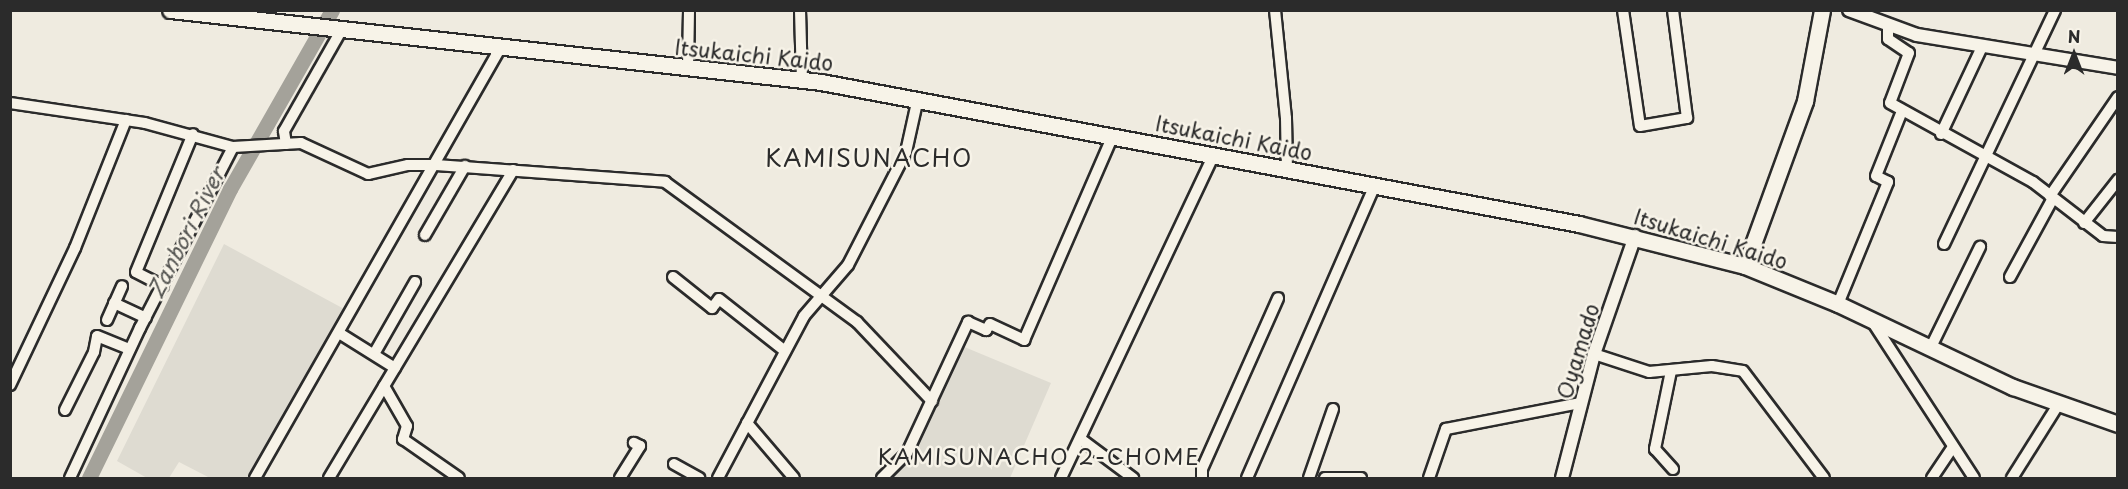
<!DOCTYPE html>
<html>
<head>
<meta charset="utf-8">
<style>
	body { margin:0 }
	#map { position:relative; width:2128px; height:489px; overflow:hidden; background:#efebe0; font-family:"Playpen Sans",sans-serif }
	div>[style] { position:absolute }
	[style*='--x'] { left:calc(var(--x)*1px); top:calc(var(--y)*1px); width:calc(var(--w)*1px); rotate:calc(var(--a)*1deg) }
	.built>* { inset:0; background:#dedbd1 }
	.river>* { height:15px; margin:-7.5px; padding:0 7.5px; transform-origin:7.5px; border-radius:7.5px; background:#a4a29a }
	.roads { filter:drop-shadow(2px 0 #2b2b2b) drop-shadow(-2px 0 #2b2b2b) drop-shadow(0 2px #2b2b2b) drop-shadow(0 -2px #2b2b2b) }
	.minor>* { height:10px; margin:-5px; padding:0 5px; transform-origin:5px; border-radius:5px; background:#f7f3e8 }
	.tertiary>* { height:12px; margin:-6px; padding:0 6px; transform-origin:6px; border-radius:6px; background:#f7f3e8 }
	.primary>* { height:15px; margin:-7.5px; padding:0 7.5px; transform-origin:7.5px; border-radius:7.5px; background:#f7f3e8 }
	span { translate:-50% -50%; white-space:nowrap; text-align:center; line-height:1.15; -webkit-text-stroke:5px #f7f3e8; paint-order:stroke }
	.street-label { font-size:21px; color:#2b2b2b }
	.water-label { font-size:22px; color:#555552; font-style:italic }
	.neighbourhood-label { font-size:22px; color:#2b2b2b; letter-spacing:1.5px }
	.quarter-label { font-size:24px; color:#2b2b2b; letter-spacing:1.5px }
	.frame { position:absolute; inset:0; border:12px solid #2b2b2b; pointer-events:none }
	.north { position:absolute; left:2044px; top:24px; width:60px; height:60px; -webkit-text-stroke:4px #f7f3e8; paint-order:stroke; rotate:0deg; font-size:16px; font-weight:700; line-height:24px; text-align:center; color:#2b2b2b }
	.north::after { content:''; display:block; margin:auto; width:21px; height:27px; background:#2b2b2b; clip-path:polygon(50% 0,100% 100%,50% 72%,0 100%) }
</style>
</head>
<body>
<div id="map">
	<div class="built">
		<i style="clip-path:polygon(224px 244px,346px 310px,248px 478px,210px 478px,179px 462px,169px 478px,147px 478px,117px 461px)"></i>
		<i style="clip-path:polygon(962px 346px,1051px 383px,1010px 478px,890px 478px,909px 461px)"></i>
	</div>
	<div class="river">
		<i style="--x:89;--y:478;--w:322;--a:-64"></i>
		<i style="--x:230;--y:189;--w:206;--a:-60.3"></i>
	</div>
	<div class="roads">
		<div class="minor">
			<i style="--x:800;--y:10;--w:70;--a:88.4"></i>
			<i style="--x:1275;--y:10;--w:109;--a:84.2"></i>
			<i style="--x:1286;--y:118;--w:51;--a:88.9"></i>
			<i style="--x:1623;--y:10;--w:117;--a:81.7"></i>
			<i style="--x:1640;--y:126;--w:48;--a:-9.7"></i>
			<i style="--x:1687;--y:118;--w:109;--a:-97.4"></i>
			<i style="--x:1888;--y:27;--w:12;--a:90"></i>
			<i style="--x:1888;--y:39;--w:25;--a:34"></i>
			<i style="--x:1909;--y:53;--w:53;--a:110.8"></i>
			<i style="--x:1890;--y:103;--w:163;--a:28.9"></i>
			<i style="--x:2033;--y:182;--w:88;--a:37.6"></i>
			<i style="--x:2103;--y:236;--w:15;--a:4"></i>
			<i style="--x:688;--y:68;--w:58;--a:-89"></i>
			<i style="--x:10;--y:103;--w:136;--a:8.4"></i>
			<i style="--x:145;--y:123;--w:91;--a:15.3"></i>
			<i style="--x:233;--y:147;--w:68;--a:-3.4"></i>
			<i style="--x:301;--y:143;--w:74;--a:24.8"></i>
			<i style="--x:368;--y:174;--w:41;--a:-12.7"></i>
			<i style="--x:408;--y:165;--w:28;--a:0"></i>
			<i style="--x:436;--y:165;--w:230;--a:4.2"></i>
			<i style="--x:665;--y:182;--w:238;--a:36.1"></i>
			<i style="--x:857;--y:322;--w:109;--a:46.5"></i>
			<i style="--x:1941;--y:134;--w:96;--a:-64.8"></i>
			<i style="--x:286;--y:144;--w:13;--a:-99"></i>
			<i style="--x:284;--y:131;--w:117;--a:-60.4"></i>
			<i style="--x:2050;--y:196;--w:120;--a:-55.5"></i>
			<i style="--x:2084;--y:223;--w:55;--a:-51.7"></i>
			<i style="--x:425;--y:235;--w:80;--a:-59.9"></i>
			<i style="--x:1944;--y:244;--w:259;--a:-64.6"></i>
			<i style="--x:673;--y:277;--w:50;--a:38.5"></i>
			<i style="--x:712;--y:308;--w:11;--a:-52"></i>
			<i style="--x:719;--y:299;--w:84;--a:38.2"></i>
			<i style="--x:2010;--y:277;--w:90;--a:-61.4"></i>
			<i style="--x:163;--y:286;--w:30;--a:-153"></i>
			<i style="--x:136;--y:272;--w:149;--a:-67.6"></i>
			<i style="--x:114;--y:303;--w:35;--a:25"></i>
			<i style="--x:1838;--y:304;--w:132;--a:-67.7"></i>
			<i style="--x:1888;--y:182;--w:13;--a:-153"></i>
			<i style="--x:1876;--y:176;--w:70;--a:-68.2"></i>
			<i style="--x:107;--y:320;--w:37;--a:-66"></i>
			<i style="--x:1872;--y:321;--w:187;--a:57"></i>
			<i style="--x:339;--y:333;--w:66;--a:32"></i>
			<i style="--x:1930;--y:349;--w:114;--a:-63.9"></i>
			<i style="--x:374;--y:354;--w:83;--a:-60.3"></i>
			<i style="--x:1594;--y:354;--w:58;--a:18.1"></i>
			<i style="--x:1649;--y:372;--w:63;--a:-5.4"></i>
			<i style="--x:1712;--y:366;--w:31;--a:9"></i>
			<i style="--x:1743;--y:371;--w:134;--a:52.9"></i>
			<i style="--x:1671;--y:371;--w:80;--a:101.6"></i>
			<i style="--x:1655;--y:449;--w:27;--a:48"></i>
			<i style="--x:10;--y:385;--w:152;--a:-64.6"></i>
			<i style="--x:75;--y:248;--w:138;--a:-68.3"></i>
			<i style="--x:384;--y:386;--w:46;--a:60.1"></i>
			<i style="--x:407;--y:426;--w:14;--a:107"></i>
			<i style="--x:403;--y:439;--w:68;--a:34.9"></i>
			<i style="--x:65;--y:410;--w:65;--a:-63.4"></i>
			<i style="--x:94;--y:352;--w:16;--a:-79"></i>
			<i style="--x:97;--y:336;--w:35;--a:22"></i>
			<i style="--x:747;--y:423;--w:72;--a:49.5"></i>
			<i style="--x:1082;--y:440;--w:64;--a:36.7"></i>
			<i style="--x:674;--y:464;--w:29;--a:29"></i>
			<i style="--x:70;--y:478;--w:166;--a:-65"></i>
			<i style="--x:140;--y:328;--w:203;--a:-62.8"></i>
			<i style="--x:255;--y:478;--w:496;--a:-60.3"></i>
			<i style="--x:329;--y:478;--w:359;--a:-59.1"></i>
			<i style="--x:620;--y:478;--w:38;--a:-58"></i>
			<i style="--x:640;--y:446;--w:7;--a:-153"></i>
			<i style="--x:718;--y:478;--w:183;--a:-62"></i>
			<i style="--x:804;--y:316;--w:67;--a:-49.2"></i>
			<i style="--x:848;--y:265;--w:127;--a:-62.8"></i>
			<i style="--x:906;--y:152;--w:55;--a:-77.5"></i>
			<i style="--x:882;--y:478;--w:35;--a:-45"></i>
			<i style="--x:907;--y:453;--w:145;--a:-65"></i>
			<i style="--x:968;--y:322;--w:20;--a:24"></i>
			<i style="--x:986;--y:330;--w:7;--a:-56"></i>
			<i style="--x:990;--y:324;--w:38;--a:25"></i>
			<i style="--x:1024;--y:340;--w:223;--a:-66.5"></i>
			<i style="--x:1061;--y:478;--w:358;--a:-64.7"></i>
			<i style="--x:1202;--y:478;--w:9;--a:-90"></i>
			<i style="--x:1202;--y:469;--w:187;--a:-66"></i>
			<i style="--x:1247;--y:478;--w:320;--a:-66.4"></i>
			<i style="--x:1309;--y:478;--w:73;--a:-70.8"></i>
			<i style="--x:1325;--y:478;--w:36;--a:0"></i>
			<i style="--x:1429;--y:478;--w:52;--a:-70.9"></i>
			<i style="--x:1446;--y:429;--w:136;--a:-11"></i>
			<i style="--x:1932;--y:478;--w:37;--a:-56"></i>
			<i style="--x:2012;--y:478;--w:86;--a:-57.8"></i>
		</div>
		<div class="tertiary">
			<i style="--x:1849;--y:10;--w:72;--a:20.2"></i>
			<i style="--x:1917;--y:35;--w:204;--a:9.3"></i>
			<i style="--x:1562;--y:478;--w:128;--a:-75.5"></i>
			<i style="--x:1594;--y:354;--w:125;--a:-70.8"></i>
		</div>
		<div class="primary">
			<i style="--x:170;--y:10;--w:655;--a:6.31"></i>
			<i style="--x:821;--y:82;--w:771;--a:10.61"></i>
			<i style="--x:1579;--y:224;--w:171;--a:14.2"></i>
			<i style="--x:1745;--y:266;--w:100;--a:22.2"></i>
			<i style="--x:1838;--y:304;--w:194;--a:25.4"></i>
			<i style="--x:2013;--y:387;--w:111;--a:19.4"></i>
			<i style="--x:1745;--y:266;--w:176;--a:-70"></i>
			<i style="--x:1805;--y:101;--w:93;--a:-79.4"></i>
		</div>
	</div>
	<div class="street-label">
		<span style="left:754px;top:54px;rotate:6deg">Itsukaichi Kaido</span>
		<span style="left:1234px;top:137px;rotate:11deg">Itsukaichi Kaido</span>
		<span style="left:1711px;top:238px;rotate:17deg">Itsukaichi Kaido</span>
		<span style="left:1577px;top:351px;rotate:-73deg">Oyamado</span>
	</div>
	<div class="water-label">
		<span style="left:185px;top:232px;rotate:-63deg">Zanbori River</span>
	</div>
	<div class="neighbourhood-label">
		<span style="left:1039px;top:456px">KAMISUNACHO 2-CHOME</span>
	</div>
	<div class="quarter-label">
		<span style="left:869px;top:158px">KAMISUNACHO</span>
	</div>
	<div class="frame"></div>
	<div class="north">N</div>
</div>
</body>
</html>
